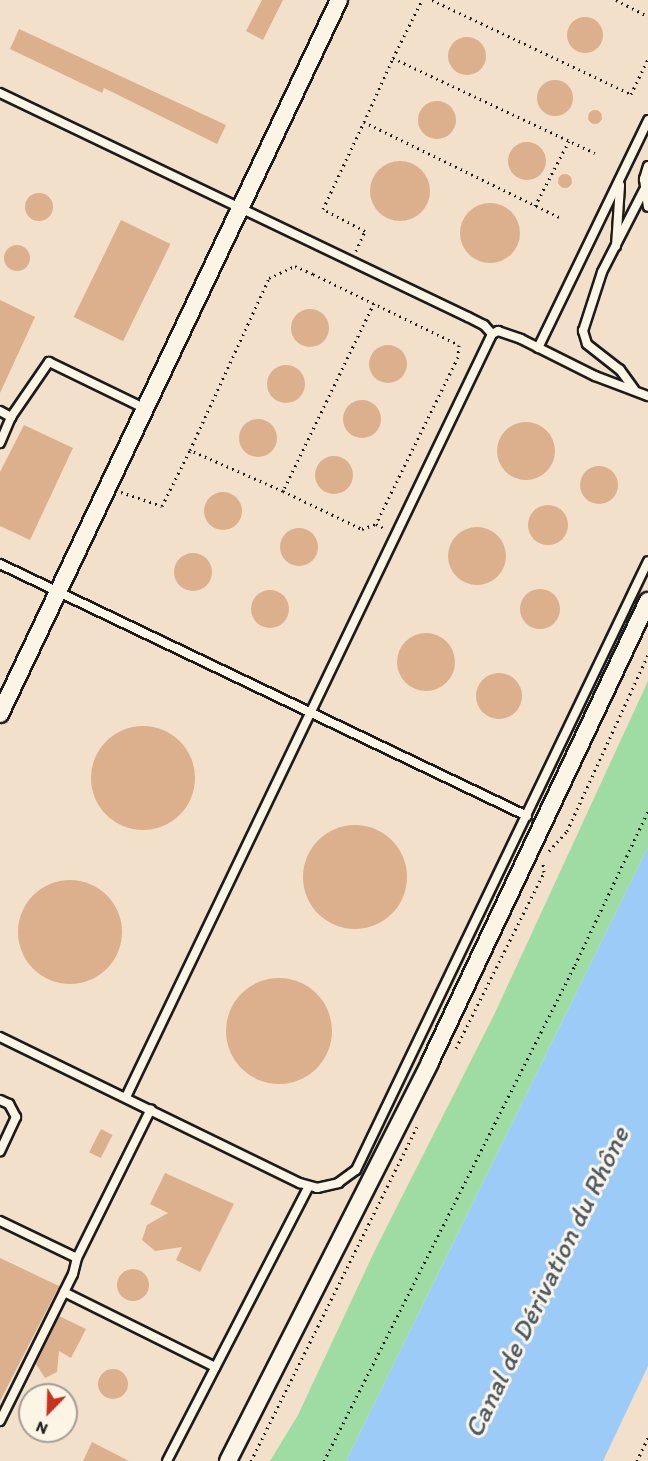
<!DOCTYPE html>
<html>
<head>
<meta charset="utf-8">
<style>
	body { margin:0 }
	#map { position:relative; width:648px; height:1461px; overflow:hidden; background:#f2e0ca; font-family:Itim,sans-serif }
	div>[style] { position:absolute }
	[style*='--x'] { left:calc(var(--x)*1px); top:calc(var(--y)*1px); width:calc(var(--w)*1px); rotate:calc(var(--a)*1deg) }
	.green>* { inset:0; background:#9fdca4 }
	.water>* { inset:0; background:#9ccbf8 }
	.building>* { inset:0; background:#dcb08c; transform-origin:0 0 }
	.round { border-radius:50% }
	.path>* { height:3px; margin-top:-1.5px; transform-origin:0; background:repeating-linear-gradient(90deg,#1c1c1c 0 1.5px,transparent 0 6px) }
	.roads { filter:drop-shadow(2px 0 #1c1c1c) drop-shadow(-2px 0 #1c1c1c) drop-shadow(0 2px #1c1c1c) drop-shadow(0 -2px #1c1c1c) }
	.lane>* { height:8px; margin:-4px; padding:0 4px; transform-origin:4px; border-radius:4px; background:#fcf5e5 }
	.street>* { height:16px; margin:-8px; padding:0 8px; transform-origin:8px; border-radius:8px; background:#fcf5e5 }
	span { translate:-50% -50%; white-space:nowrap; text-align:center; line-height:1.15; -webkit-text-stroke:6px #fcf5e5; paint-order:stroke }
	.water-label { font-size:27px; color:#495969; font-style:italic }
	.north { position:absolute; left:18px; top:1383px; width:60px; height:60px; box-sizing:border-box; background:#fcf5e5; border:2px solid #a29e95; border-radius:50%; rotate:203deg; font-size:16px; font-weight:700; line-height:24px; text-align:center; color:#1c1c1c }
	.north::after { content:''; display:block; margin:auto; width:21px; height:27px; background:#c8321e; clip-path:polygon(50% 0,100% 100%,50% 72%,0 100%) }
</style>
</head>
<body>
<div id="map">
	<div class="green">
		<i style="clip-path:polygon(648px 681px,648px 847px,346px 1461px,270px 1461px,298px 1415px,376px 1248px,494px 1015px)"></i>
	</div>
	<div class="water">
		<i style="clip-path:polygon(648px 847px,648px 1366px,603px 1461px,346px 1461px)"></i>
	</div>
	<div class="building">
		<i style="clip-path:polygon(262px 0,283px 0,263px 40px,246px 31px)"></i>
		<i class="round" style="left:567px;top:17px;width:36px;height:36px"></i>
		<i style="clip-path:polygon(19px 29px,226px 125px,217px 144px,104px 88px,102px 93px,10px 49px)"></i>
		<i class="round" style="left:448px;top:37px;width:38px;height:38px"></i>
		<i class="round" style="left:537px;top:80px;width:36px;height:36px"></i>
		<i class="round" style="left:418px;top:101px;width:38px;height:38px"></i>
		<i class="round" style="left:588px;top:110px;width:14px;height:14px"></i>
		<i class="round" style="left:508px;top:142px;width:38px;height:38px"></i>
		<i class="round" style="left:370px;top:161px;width:60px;height:60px"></i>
		<i class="round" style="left:558px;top:174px;width:14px;height:14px"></i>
		<i class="round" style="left:25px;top:193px;width:28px;height:28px"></i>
		<i class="round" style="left:460px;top:203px;width:60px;height:60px"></i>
		<i style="left:121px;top:220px;width:55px;height:108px;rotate:26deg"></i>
		<i class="round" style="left:4px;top:245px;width:26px;height:26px"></i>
		<i style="clip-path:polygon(0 300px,35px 317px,0 393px)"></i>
		<i class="round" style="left:291px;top:309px;width:38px;height:38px"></i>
		<i class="round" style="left:369px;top:345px;width:38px;height:38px"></i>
		<i class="round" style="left:267px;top:365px;width:38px;height:38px"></i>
		<i class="round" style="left:343px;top:400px;width:38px;height:38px"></i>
		<i class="round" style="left:239px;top:419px;width:38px;height:38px"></i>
		<i class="round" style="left:497px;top:422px;width:58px;height:58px"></i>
		<i style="clip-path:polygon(24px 425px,73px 448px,30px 540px,0 526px,0 472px)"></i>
		<i class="round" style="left:315px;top:456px;width:38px;height:38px"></i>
		<i class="round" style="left:580px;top:466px;width:38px;height:38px"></i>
		<i class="round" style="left:204px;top:492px;width:38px;height:38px"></i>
		<i class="round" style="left:528px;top:505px;width:40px;height:40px"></i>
		<i class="round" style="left:448px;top:527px;width:58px;height:58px"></i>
		<i class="round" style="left:280px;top:528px;width:38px;height:38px"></i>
		<i class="round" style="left:174px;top:553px;width:38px;height:38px"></i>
		<i class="round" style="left:520px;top:589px;width:40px;height:40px"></i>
		<i class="round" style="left:251px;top:590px;width:38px;height:38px"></i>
		<i class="round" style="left:397px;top:633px;width:58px;height:58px"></i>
		<i class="round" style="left:476px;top:673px;width:46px;height:46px"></i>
		<i class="round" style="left:91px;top:726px;width:104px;height:104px"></i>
		<i class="round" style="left:303px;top:825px;width:104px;height:104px"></i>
		<i class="round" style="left:18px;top:880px;width:104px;height:104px"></i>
		<i class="round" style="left:226px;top:978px;width:106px;height:106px"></i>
		<i style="left:101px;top:1129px;width:13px;height:26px;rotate:27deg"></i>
		<i style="clip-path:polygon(165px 1173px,234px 1204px,200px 1272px,176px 1260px,182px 1247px,155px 1251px,142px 1240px,147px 1225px,168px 1213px,150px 1204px)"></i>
		<i style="clip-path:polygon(0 1258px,59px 1286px,0 1401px)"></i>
		<i class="round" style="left:117px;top:1269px;width:32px;height:32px"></i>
		<i style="clip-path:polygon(59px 1316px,86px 1329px,71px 1358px,59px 1351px,57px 1372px,45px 1378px,36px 1364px)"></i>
		<i class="round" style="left:98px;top:1369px;width:30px;height:30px"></i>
		<i style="clip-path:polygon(92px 1442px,129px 1461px,83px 1461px)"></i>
	</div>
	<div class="path">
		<i style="--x:432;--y:0;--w:220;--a:25.3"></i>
		<i style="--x:631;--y:94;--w:39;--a:-64"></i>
		<i style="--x:616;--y:0;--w:36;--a:27"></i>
		<i style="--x:393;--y:58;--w:65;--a:-63.4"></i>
		<i style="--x:535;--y:206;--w:73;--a:-62.4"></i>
		<i style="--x:559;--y:217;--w:217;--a:-154"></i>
		<i style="--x:364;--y:122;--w:70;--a:-65.6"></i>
		<i style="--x:393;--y:58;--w:223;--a:25.2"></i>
		<i style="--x:356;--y:251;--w:22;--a:-66"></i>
		<i style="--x:365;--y:231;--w:47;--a:-152.4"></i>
		<i style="--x:323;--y:209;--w:96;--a:-64.8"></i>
		<i style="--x:374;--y:303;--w:209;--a:115.8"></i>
		<i style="--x:283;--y:491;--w:102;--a:-156.2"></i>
		<i style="--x:190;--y:450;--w:189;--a:-65.3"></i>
		<i style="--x:269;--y:278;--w:29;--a:-25"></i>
		<i style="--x:295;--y:266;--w:20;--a:24"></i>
		<i style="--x:313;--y:274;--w:162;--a:25.9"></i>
		<i style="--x:459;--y:345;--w:12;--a:95"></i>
		<i style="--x:458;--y:357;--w:186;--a:116.2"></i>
		<i style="--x:376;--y:524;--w:11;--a:27"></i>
		<i style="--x:283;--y:491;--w:88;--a:25.7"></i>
		<i style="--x:362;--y:529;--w:15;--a:-20"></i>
		<i style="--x:121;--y:492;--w:43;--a:18.9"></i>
		<i style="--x:162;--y:506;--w:63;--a:-63.4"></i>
		<i style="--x:549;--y:851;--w:27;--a:-48"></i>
		<i style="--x:567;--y:831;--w:194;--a:-65.3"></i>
		<i style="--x:456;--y:1048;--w:197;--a:-63.4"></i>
		<i style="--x:544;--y:872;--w:9;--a:-96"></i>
		<i style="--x:251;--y:1461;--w:373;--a:-63.6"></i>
		<i style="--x:324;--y:1461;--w:556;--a:-63.16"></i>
		<i style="--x:575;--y:965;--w:170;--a:-64.6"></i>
		<i style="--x:637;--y:1461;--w:26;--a:-65"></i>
	</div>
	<div class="roads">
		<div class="lane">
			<i style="--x:0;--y:93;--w:519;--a:25.58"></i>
			<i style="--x:468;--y:317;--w:18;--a:27"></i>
			<i style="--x:484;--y:325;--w:12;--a:48"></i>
			<i style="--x:648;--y:166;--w:14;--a:107"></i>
			<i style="--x:644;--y:179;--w:28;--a:82"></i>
			<i style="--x:616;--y:246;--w:61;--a:-86.2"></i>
			<i style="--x:538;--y:348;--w:253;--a:-64.2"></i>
			<i style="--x:634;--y:389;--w:24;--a:-126"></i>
			<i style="--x:620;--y:370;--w:42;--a:-141.8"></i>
			<i style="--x:587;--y:344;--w:14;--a:-107"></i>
			<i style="--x:583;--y:331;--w:62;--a:-72.1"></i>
			<i style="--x:602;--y:272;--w:92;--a:-62.9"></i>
			<i style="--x:0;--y:411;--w:13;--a:29"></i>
			<i style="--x:11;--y:417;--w:67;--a:-55.4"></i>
			<i style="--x:49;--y:362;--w:108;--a:25.9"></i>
			<i style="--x:0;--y:443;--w:28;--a:-67"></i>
			<i style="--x:0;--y:564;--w:584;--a:25.56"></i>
			<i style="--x:0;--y:1037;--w:334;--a:26"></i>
			<i style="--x:300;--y:1183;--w:18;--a:16"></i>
			<i style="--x:317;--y:1188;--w:22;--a:-13"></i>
			<i style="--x:338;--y:1183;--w:22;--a:-36"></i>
			<i style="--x:356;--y:1170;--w:675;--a:-64.38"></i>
			<i style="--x:126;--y:1097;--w:846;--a:-64.37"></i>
			<i style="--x:492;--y:334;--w:7;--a:-27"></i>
			<i style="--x:498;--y:331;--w:24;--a:19"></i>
			<i style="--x:521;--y:339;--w:83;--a:26.6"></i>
			<i style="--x:595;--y:376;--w:57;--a:20.7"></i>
			<i style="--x:0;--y:1100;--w:10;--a:24"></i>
			<i style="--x:9;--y:1104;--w:15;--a:62"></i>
			<i style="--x:16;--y:1117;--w:38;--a:115"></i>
			<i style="--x:0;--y:1221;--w:85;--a:25.7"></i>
			<i style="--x:77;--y:1258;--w:166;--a:-63.6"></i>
			<i style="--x:64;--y:1292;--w:169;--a:26.4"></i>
			<i style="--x:0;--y:1421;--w:164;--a:-63.6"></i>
			<i style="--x:73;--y:1274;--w:16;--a:-76"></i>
			<i style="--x:167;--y:1461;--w:309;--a:-62.7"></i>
		</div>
		<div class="street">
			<i style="--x:0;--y:714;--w:790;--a:-64.6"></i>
			<i style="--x:228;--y:1461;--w:447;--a:-63.1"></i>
			<i style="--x:430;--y:1062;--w:510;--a:-64.69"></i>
		</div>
	</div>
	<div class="water-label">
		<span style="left:546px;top:1282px;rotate:-64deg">Canal de Dérivation du Rhône</span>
	</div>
	<div class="north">N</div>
</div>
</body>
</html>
